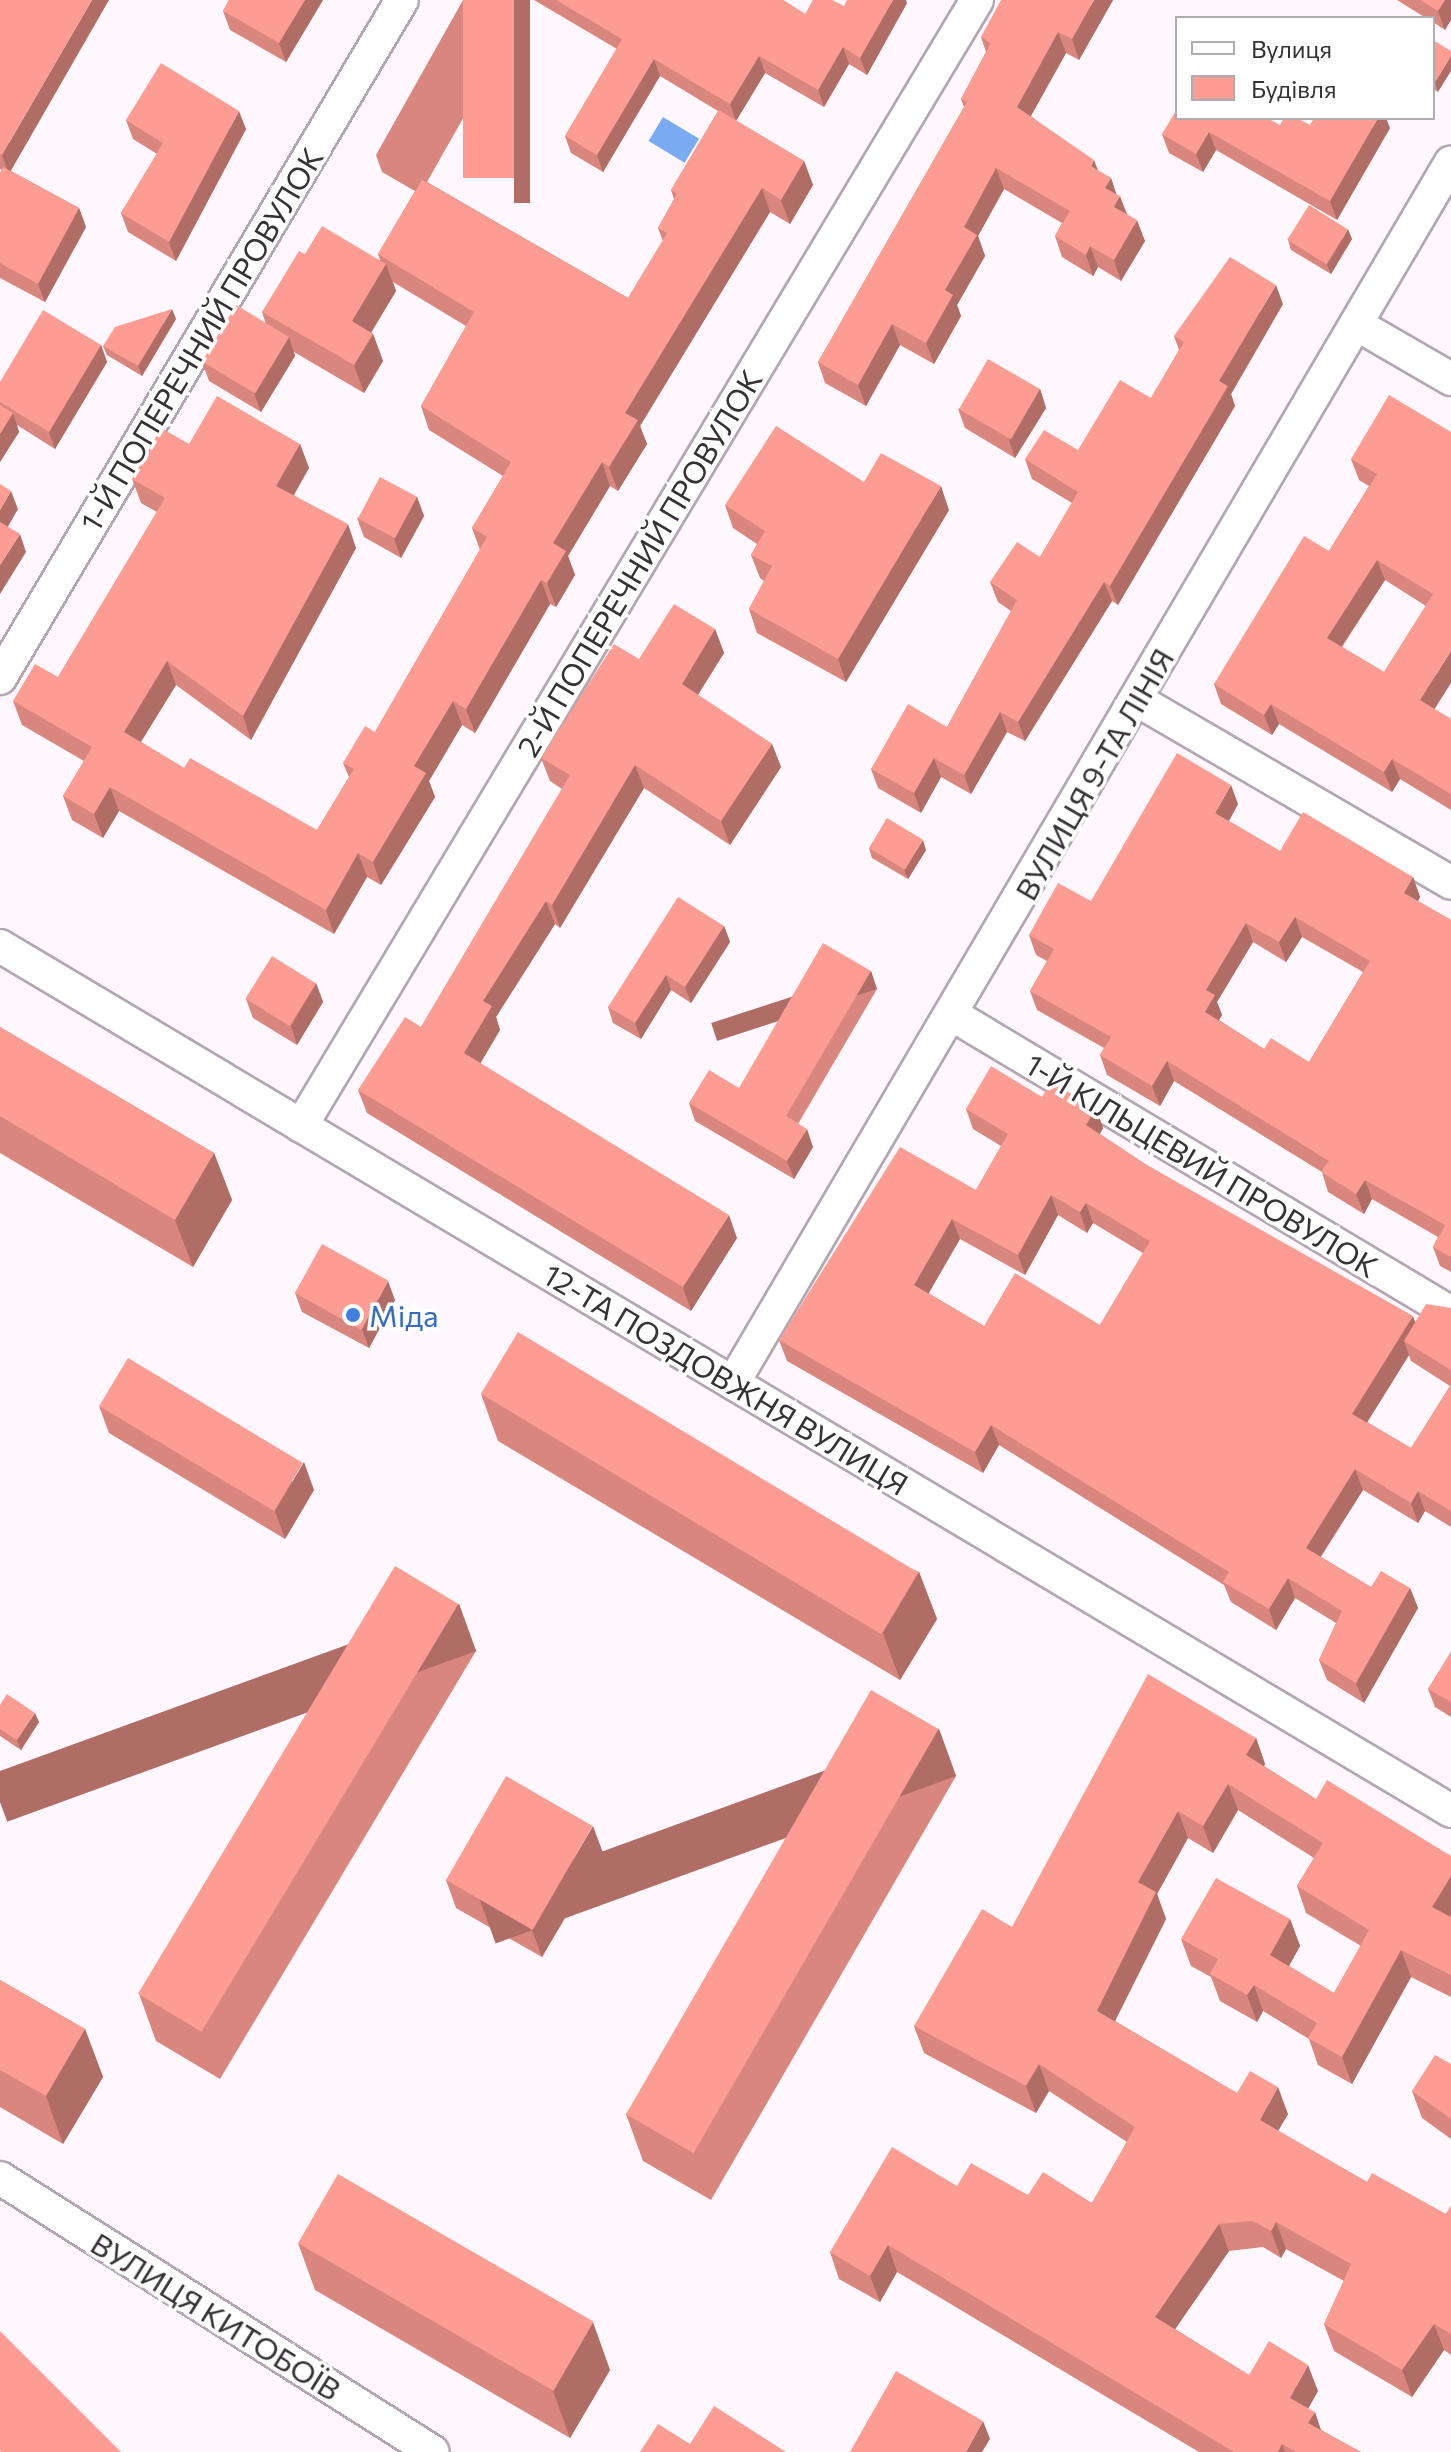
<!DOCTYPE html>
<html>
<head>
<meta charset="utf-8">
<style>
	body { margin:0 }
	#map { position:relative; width:1451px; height:2452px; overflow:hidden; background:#fef8fe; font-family:Commissioner,sans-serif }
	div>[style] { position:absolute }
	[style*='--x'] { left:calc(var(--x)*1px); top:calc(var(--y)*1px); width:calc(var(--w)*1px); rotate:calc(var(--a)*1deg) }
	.water>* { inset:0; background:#7aabf2; transform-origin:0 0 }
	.roads { filter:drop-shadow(2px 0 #b3a6b3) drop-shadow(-2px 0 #b3a6b3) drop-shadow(0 2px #b3a6b3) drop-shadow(0 -2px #b3a6b3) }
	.minor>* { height:32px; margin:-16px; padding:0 16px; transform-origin:16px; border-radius:16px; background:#fff }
	.wall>* { inset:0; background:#d9867e }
	.shaded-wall>* { inset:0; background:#b06d66; transform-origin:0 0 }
	.building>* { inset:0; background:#fc9c92; transform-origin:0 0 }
	.dots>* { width:22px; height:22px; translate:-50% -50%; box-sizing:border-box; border:4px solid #fff; border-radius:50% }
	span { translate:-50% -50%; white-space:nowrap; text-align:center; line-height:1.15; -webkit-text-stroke:7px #fff; paint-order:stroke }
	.street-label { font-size:30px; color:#363136 }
	.shop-label { font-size:30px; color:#366cbe }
	.left { translate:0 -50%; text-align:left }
	.legend { position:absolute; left:1175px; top:16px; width:260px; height:104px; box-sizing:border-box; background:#fff; border:2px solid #afadaf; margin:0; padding:10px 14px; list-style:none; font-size:24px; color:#363136 }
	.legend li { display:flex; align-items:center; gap:16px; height:40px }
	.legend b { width:40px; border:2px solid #afadaf }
</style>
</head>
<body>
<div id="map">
	<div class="water">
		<i style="left:663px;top:117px;width:42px;height:28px;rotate:31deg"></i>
	</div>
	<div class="roads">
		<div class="minor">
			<i style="--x:1356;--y:324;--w:110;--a:30.1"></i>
			<i style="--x:0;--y:678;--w:788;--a:-59.34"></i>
			<i style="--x:1137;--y:700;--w:363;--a:30.2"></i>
			<i style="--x:0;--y:946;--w:1689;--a:30.8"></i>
			<i style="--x:953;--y:1015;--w:580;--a:30.9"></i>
			<i style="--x:301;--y:1126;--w:1313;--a:-59.02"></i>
			<i style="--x:733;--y:1383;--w:1416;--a:-59.54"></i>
			<i style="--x:0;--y:2178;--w:512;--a:32.33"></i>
		</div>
	</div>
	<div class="wall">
		<i style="clip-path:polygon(0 0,11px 171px,79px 208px,86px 227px,45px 302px,0 278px,0 173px,2px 170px,0 169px)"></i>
		<i style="clip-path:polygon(229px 0,323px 0,286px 62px,230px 30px,223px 11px)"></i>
		<i style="clip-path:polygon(463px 0,530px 0,427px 182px,628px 298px,663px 241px,658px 228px,674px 199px,671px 190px,718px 111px,660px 76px,603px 172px,571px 153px,565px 136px,617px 49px,534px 0,783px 0,805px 14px,844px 6px,907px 3px,867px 75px,849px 64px,824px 107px,765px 73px,736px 121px,804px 161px,813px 185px,790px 224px,770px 212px,640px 426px,647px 444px,618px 491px,610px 486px,568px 556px,575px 575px,556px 607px,550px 604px,475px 733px,462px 725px,429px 781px,435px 797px,381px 885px,367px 877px,334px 934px,119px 811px,103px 838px,72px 820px,63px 796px,84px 761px,22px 725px,13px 701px,58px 677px,157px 512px,141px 503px,132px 479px,189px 444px,300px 444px,309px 468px,294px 495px,356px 548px,251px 740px,176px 685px,141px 742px,184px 768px,317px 830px,349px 777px,343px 763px,375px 732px,480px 550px,472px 528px,503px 476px,429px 430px,421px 406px,466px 326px,393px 282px,396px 291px,371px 332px,373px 334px,383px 361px,364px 393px,294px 352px,295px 356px,261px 412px,209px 381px,202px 362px,266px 324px,262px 312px,305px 254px,380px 260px,378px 254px,415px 191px,382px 172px,376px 155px)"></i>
		<i style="clip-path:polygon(1113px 0,1079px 60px,1066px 53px,1031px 116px,1098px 171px,1111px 178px,1116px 194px,1127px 214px,1145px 241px,1121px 281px,1098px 267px,1093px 276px,1062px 257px,1055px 236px,1062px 223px,1004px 189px,978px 236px,985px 256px,957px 305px,961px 316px,934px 364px,900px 345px,866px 406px,825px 383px,818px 362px,964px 107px,961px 99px,986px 52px,981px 37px)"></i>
		<i style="clip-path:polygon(1397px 0,1451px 0,1445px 30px,1433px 22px,1433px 18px,1426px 18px)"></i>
		<i style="clip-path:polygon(1433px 40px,1438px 92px,1433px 89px)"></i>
		<i style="clip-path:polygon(126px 120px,246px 129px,176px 261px,128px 232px,121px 213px,157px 154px,133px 139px)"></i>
		<i style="clip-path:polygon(1280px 125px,1390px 128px,1337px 220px,1216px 150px,1203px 172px,1169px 153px,1162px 134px)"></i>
		<i style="clip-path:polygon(1352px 239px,1331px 274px,1291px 250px,1288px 240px)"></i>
		<i style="clip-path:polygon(1283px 304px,1231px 394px,1235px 406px,1118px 605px,1112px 601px,1025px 741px,1007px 732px,971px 794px,941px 777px,921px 813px,878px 788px,871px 769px,947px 727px,1011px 611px,998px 602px,990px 582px,1040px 557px,1072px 503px,1032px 479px,1025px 459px,1078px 450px,1151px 398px,1179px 350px,1174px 336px)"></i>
		<i style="clip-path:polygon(176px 319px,142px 376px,107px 355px,103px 346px)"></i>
		<i style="clip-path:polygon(101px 345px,107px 362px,55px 449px,17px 425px,19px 432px,0 462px,0 382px)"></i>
		<i style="clip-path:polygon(1040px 389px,1046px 408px,1015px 458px,965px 428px,958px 409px)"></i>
		<i style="clip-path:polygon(evenodd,1451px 432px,1434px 709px,1451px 719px,1451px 810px,1400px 779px,1392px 792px,1279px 724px,1272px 735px,1221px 704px,1214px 684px,1329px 551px,1369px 486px,1359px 480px,1351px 459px,1451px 432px,1385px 580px,1426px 606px,1384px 672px,1342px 647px,1385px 580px)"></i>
		<i style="clip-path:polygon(864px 482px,949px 510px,846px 682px,757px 633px,749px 609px,764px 581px,760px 578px,751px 555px,757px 544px,733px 528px,725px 505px)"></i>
		<i style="clip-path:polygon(417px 497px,424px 516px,401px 558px,364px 537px,357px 518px)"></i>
		<i style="clip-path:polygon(715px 629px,724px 653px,698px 695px,772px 744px,781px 767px,730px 845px,644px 788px,560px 928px,555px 924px,496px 1017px,500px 1030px,480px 1063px,737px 1238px,691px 1311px,367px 1113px,358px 1090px,421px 1027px,562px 789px,550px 781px,541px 758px)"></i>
		<i style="clip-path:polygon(evenodd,1238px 804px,1229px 821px,1280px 851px,1413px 877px,1420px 897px,1418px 901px,1451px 920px,1451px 1272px,1440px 1266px,1433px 1247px,1438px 1237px,1372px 1199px,1364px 1214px,1328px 1192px,1322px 1172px,1174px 1081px,1160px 1106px,1107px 1075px,1100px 1055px,1104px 1048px,1037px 1010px,1030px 991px,1047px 961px,1036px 955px,1029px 935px,1091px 901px,1238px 804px,1302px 937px,1363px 972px,1309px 1062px,1264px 1049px,1219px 1020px,1222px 1015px,1217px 1002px,1253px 942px,1286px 962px,1302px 937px)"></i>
		<i style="clip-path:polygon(869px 848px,926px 850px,908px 879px,872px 858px)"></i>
		<i style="clip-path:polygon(724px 926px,730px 942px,691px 1003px,671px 990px,641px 1039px,613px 1023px,608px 1007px)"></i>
		<i style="clip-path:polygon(871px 971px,877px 989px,798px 1124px,813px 1147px,794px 1179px,695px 1121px,689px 1103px,739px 1088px)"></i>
		<i style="clip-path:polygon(316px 983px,323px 1002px,297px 1045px,253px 1018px,246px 999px)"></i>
		<i style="clip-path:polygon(0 1027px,214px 1153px,232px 1200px,193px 1267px,0 1153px)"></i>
		<i style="clip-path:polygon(evenodd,1042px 1097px,1096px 1108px,1103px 1128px,1100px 1134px,1145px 1164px,1415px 1322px,1451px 1308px,1451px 1527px,1425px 1511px,1418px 1523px,1363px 1490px,1321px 1557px,1371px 1587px,1410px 1588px,1418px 1608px,1364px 1703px,1327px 1680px,1319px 1660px,1336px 1623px,1295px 1598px,1276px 1630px,1231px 1602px,1224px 1585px,999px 1445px,983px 1473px,787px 1361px,779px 1340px,976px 1190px,1001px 1146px,973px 1129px,966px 1109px,1042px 1097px,1058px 1215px,1087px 1233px,1093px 1223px,1143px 1253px,1100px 1325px,984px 1326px,928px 1293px,960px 1239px,1025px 1275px,1058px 1215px,1042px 1097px,1409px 1355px,1411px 1361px,1450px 1386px,1411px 1448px,1367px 1422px,1409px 1355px)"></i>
		<i style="clip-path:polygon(295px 1293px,395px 1300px,369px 1348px,302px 1312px)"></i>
		<i style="clip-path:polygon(481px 1394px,919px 1572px,937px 1619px,900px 1680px,498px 1441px)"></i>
		<i style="clip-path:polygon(99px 1406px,314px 1490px,285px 1539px,109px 1433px)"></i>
		<i style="clip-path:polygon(459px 1604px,476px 1651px,220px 2079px,156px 2041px,139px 1994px)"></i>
		<i style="clip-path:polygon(1451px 1652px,1451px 1717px,1435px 1707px,1428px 1689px)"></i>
		<i style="clip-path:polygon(0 1705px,39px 1722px,21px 1750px,0 1736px)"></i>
		<i style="clip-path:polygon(939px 1729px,956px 1776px,711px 2200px,643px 2161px,626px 2114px)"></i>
		<i style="clip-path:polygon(1256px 1738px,1265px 1764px,1264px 1766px,1316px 1799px,1451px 1856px,1451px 1997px,1411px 1977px,1352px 2084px,1318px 2065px,1309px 2039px,1263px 2011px,1257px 2022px,1220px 2001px,1211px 1977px,1191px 1966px,1181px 1939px,1290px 1919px,1300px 1946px,1289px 1966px,1334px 1993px,1361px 1946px,1306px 1913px,1297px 1886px,1314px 1858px,1238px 1810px,1213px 1853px,1188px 1838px,1157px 1894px,1166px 1919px,1115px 2021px,1237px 2093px,1288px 2114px,1278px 2131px,1367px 2182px,1446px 2214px,1451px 2206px,1451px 2355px,1444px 2350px,1412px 2397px,1334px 2351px,1324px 2324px,1344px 2281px,1286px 2249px,1281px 2258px,1263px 2247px,1229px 2251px,1175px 2329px,1249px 2375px,1318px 2391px,1308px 2408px,1321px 2430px,1361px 2452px,1199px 2452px,897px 2272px,880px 2302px,839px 2279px,830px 2252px,957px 2186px,1092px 2203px,1127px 2142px,1049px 2091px,1036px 2113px,924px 2053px,914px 2026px,1012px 1927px)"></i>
		<i style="clip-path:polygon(603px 1853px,542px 1957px,456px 1908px,446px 1880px)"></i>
		<i style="clip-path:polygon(0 1980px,85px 2029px,103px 2077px,63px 2144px,0 2107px)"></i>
		<i style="clip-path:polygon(1451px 2064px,1451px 2139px,1422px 2118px,1412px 2091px)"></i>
		<i style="clip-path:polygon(298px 2243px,610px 2370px,570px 2438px,315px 2290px)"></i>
	</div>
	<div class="shaded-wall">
		<i style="clip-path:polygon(92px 0,109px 0,9px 174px,2px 155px)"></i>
		<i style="clip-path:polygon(305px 0,323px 0,286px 62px,279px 43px)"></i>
		<i style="left:514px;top:0;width:16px;height:203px"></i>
		<i style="clip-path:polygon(893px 0,906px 0,907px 3px,867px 75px,860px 58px)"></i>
		<i style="clip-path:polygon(1094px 0,1113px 0,1079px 60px,1072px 39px)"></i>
		<i style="clip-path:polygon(1445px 0,1451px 0,1451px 20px,1445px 30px,1438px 11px)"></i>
		<i style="clip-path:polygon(1058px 32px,1066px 53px,1024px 128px,1017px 107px)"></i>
		<i style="clip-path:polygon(843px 47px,849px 64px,824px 107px,818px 90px)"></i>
		<i style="clip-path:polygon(759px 56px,765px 73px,736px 121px,730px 104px)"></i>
		<i style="clip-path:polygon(1451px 56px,1451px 71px,1438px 92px,1435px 82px)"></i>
		<i style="clip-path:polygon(654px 59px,660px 76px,603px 172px,597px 155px)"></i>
		<i style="clip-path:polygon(239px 111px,246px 129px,176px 261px,169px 242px)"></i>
		<i style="clip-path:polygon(1378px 118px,1386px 118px,1390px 128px,1337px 220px,1330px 201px)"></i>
		<i style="clip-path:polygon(1209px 132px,1216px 150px,1203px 172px,1196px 154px)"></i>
		<i style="clip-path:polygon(1094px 160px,1102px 181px,1091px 166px)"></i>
		<i style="clip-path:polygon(804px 161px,813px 185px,790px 224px,781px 200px)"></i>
		<i style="clip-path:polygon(996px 168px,1004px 189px,978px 236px,985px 256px,957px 305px,961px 316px,934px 364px,926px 343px,945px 290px,964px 227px)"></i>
		<i style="clip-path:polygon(1111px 178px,1118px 199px,1120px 196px,1128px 217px,1121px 228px,1105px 188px)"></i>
		<i style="clip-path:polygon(762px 188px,770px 212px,640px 426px,647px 444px,618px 491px,609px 467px,625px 413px)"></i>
		<i style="clip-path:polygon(79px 208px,86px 227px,45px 302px,38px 284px)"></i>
		<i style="clip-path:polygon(1137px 220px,1145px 241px,1121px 281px,1114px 260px)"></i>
		<i style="clip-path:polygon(1348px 229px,1352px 239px,1331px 274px,1327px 265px)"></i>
		<i style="clip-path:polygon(1090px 246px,1098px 267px,1093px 276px,1086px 255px)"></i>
		<i style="clip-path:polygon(386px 264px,396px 291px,362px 348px,352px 321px)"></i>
		<i style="clip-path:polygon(1276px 285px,1283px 304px,1231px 394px,1235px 406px,1118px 605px,1110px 586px,1219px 381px)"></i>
		<i style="clip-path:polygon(172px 309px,176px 319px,142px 376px,138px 366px)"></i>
		<i style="clip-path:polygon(892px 324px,900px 345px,866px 406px,858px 385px)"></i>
		<i style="clip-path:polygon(373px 334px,383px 361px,364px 393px,354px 365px)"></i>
		<i style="clip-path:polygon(289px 337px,295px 356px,261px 412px,254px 393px)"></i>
		<i style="clip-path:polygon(101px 345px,107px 362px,55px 449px,49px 432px)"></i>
		<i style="clip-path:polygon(1040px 389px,1046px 408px,1015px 458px,1009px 440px)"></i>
		<i style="clip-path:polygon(13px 413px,19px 432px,0 462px,0 434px)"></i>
		<i style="clip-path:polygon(300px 444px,309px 468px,285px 510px,276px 486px)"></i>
		<i style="clip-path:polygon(602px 462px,610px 486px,568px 556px,575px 575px,556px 607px,547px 583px,553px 543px)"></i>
		<i style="clip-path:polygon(941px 486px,949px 510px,846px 682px,838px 659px)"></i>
		<i style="clip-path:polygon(11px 491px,18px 509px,2px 537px,0 533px,0 510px)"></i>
		<i style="clip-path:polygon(417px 497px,424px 516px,401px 558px,394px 539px)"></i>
		<i style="clip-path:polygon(348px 524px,356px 548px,251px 740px,243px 716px)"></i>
		<i style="clip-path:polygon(20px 534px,26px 552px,0 594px,0 565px)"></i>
		<i style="clip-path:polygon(1377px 560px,1385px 580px,1334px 658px,1327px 638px)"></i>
		<i style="clip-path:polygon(541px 580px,550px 604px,475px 733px,466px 709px)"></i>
		<i style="clip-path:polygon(1104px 582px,1112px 601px,1025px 741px,1018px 722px)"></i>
		<i style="clip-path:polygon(715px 629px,724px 653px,690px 707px,682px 684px)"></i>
		<i style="clip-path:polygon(1451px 651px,1451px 683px,1427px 721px,1420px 700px)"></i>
		<i style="clip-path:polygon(167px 661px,176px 685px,132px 756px,124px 732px)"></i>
		<i style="clip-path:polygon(453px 701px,462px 725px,429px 781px,435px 797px,381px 885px,373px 862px,414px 766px)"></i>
		<i style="clip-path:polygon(1271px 704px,1279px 724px,1272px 735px,1264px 715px)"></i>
		<i style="clip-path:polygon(1000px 712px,1007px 732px,971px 794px,964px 775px)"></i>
		<i style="clip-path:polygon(772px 744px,781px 767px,730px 845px,721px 821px)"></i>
		<i style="clip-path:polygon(934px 758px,941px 777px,921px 813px,914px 793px)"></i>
		<i style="clip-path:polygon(1392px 759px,1400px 779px,1392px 792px,1384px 772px)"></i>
		<i style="clip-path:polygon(635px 765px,644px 788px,560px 928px,552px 905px)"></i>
		<i style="clip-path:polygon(1231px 785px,1238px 804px,1222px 833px,1215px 813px)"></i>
		<i style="clip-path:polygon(110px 787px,119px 811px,103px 838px,94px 814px)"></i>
		<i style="clip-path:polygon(923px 840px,926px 850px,908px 879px,904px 870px)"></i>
		<i style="clip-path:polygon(358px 853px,367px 877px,334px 934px,326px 910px)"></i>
		<i style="clip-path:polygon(1413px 877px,1420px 897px,1411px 913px,1404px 893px)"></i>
		<i style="clip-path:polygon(546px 901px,555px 924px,496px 1017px,500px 1030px,473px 1076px,464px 1053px,483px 1001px)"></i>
		<i style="clip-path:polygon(1295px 917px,1302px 937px,1286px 962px,1279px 942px)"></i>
		<i style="clip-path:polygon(1246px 923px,1253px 942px,1217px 1002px,1222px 1015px,1212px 1031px,1205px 1012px,1206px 990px)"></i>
		<i style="clip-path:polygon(724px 926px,730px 942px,691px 1003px,685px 987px)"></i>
		<i style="left:871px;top:971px;width:19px;height:168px;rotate:72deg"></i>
		<i style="clip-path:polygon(666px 975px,671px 990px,641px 1039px,635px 1023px)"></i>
		<i style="clip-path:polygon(316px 983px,323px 1002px,297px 1045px,291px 1026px)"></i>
		<i style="clip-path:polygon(1167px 1061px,1174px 1081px,1160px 1106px,1152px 1086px)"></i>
		<i style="clip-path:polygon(1096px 1108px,1103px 1128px,1093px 1145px,1086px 1125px)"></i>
		<i style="clip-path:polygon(807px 1129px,813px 1147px,794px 1179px,787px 1161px)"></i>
		<i style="clip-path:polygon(214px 1153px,232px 1200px,193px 1267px,175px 1220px)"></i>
		<i style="clip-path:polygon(1365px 1180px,1372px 1199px,1364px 1214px,1356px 1194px)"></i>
		<i style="clip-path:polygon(1051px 1195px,1058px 1215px,1025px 1275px,1018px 1255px)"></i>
		<i style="clip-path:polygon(1086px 1203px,1093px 1223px,1087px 1233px,1080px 1212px)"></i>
		<i style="clip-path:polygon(729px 1215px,737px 1238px,691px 1311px,683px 1287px)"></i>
		<i style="clip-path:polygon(952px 1219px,960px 1239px,922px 1305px,914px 1285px)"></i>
		<i style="clip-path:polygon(388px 1281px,395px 1300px,369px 1348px,362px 1329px)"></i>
		<i style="clip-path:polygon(1413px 1316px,1420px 1336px,1404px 1341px,1409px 1355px,1360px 1434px,1352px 1414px)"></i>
		<i style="clip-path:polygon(991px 1425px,999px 1445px,983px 1473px,975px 1452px)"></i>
		<i style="clip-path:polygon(304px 1462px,314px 1490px,285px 1539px,275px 1511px)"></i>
		<i style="clip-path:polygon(1355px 1469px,1363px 1490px,1313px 1568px,1306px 1548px)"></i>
		<i style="clip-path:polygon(1418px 1491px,1425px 1511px,1418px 1523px,1411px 1503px)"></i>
		<i style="clip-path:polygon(919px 1572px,937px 1619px,900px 1680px,883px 1633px)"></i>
		<i style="clip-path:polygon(1288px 1578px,1295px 1598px,1276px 1630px,1269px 1609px)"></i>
		<i style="clip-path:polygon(1410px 1588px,1418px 1608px,1364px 1703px,1356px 1683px)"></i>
		<i style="left:459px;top:1604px;width:50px;height:499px;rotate:70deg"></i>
		<i style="clip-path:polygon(35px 1713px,39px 1722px,21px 1750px,17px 1740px)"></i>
		<i style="left:939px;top:1729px;width:50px;height:490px;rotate:70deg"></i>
		<i style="clip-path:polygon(1256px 1738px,1265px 1764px,1255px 1781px,1246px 1755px)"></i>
		<i style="clip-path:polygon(1228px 1784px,1238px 1810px,1213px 1853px,1203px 1826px)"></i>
		<i style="clip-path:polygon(1178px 1811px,1188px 1838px,1157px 1894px,1166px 1919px,1107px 2037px,1097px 2011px,1138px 1882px)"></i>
		<i style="clip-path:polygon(593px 1826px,603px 1853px,542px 1957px,532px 1930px)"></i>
		<i style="clip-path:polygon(1451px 1876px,1451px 1919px,1432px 1907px)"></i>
		<i style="clip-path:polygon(1290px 1919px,1300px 1946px,1280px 1982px,1270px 1955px)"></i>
		<i style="clip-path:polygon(1401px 1950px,1411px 1977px,1352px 2084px,1342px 2057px)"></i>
		<i style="clip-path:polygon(1254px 1985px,1263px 2011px,1257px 2022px,1247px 1995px)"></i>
		<i style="clip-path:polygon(85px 2029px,103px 2077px,63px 2144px,46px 2096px)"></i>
		<i style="clip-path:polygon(1039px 2064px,1049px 2091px,1036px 2113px,1026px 2086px)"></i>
		<i style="clip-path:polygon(1278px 2087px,1288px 2114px,1269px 2146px,1260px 2120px)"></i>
		<i style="clip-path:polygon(1276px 2222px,1286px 2249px,1281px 2258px,1271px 2231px)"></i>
		<i style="clip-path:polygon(1219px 2224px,1229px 2251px,1165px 2344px,1155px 2317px)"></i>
		<i style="clip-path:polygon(888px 2245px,897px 2272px,880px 2302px,870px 2276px)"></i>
		<i style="clip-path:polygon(593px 2322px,610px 2370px,570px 2438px,553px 2391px)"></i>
		<i style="clip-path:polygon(1434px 2324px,1444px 2350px,1412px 2397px,1402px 2370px)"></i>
		<i style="clip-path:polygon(1308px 2365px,1318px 2391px,1299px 2425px,1290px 2398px)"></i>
		<i style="clip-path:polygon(1315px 2412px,1324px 2439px,1308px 2423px)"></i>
		<i style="clip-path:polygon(983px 2421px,990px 2439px,982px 2452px,966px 2452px)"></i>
		<i style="clip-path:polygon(1282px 2444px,1285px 2452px,1278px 2452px)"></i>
	</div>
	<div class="building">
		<i style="clip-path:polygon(0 0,92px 0,2px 155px,0 154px)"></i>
		<i style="clip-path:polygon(229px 0,305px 0,279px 43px,223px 11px)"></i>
		<i style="left:463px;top:0;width:51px;height:178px"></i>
		<i style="clip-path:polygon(556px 0,783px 0,805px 14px,813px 0,832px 0,844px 6px,847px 0,893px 0,860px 58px,843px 47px,818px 90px,759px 56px,730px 104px,654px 59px,597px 155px,565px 136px,622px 39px)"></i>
		<i style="clip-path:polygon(1001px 0,1094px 0,1072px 39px,1058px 32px,1017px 107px,1094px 160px,1091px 166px,1111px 178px,1105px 188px,1120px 196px,1114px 207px,1137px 220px,1114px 260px,1090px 246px,1086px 255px,1055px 236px,1070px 211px,996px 168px,964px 227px,977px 235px,945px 290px,953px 295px,926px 343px,892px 324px,858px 385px,818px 362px,967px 102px,961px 99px,991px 43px,981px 37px)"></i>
		<i style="clip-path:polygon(1420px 0,1445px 0,1438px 11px)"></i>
		<i style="clip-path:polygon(1433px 40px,1451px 51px,1451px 56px,1435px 82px,1433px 81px)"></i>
		<i style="clip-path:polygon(161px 63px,239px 111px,169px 242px,121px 213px,163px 143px,126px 120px)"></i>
		<i style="clip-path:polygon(1177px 109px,1177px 118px,1267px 118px,1280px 125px,1284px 118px,1297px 118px,1310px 125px,1314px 118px,1378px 118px,1330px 201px,1209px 132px,1196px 154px,1162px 134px)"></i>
		<i style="clip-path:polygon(719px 110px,804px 161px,781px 200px,762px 188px,625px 413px,638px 420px,609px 467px,602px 462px,553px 543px,566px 551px,547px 583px,541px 580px,466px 709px,453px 701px,414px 766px,426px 773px,373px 862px,358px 853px,326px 910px,110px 787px,94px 814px,63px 796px,92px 747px,13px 701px,35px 664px,58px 677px,165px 498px,132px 479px,161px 428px,189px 444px,217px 396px,300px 444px,276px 486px,348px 524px,243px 716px,167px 661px,124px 732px,184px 768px,190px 758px,317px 830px,354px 769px,343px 763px,365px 726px,375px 732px,487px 537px,472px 528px,511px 462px,421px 406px,474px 312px,378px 254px,422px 180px,628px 298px,667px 233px,658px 228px,677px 194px,671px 190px)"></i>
		<i style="clip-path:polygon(3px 167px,79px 208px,38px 284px,0 263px,0 173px)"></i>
		<i style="left:1309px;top:205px;width:46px;height:41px;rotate:32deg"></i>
		<i style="clip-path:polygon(322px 226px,386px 264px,352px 321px,373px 334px,354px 365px,262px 312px,299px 251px,305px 254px)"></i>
		<i style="clip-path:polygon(1230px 257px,1276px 285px,1219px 381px,1228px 386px,1110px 586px,1104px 582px,1018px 722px,1000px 712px,964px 775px,934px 758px,914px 793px,871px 769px,908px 704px,947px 727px,1017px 600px,990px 582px,1017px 542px,1040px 557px,1078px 492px,1025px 459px,1044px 430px,1078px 450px,1120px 380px,1151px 398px,1184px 342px,1174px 336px)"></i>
		<i style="left:236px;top:305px;width:62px;height:66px;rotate:31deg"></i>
		<i style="clip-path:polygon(172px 309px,138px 366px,103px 346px,115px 327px)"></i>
		<i style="clip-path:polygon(43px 310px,101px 345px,49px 432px,0 402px,0 382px)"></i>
		<i style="left:988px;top:359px;width:60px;height:58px;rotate:30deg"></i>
		<i style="clip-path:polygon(evenodd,1389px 395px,1451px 432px,1451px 651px,1420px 700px,1451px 719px,1451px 794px,1392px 759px,1384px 772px,1271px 704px,1264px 715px,1214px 684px,1304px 536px,1329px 551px,1377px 474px,1351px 459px,1389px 395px,1377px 560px,1433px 594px,1384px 672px,1327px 638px,1377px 560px)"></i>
		<i style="clip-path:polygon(0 405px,13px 413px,0 434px)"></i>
		<i style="clip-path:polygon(776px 426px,864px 482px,881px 453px,941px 486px,838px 659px,749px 609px,772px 566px,751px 555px,765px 531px,725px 505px)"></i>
		<i style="left:380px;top:477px;width:42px;height:47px;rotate:28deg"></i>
		<i style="clip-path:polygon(0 484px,11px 491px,0 510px)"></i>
		<i style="clip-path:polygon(0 522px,20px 534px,0 565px)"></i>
		<i style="clip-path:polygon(674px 604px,715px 629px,682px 684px,772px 744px,721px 821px,635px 765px,552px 905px,546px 901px,483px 1001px,492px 1006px,464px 1053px,729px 1215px,683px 1287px,358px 1090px,405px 1017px,421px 1027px,570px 775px,541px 758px,614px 644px,639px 659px)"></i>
		<i style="clip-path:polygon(evenodd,1177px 753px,1231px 785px,1215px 813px,1280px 851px,1303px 812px,1413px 877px,1404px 893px,1451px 920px,1451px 1257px,1433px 1247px,1445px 1225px,1365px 1180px,1356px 1194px,1321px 1172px,1329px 1161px,1167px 1061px,1152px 1086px,1100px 1055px,1111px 1037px,1030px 991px,1054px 949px,1029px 935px,1058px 883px,1091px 901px,1177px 753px,1295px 917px,1370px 961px,1309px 1062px,1271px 1038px,1264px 1049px,1205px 1012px,1215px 995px,1206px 990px,1246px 923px,1279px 942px,1295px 917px)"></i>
		<i style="left:887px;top:818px;width:42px;height:35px;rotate:31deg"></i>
		<i style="clip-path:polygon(678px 897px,724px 926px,685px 987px,666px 975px,635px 1023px,608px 1007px)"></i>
		<i style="clip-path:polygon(823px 943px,871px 971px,786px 1116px,807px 1129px,787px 1161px,689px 1103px,709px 1070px,739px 1088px)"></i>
		<i style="left:272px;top:956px;width:52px;height:50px;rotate:32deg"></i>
		<i style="clip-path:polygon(0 1027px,214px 1153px,175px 1220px,0 1116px)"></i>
		<i style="clip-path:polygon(evenodd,991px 1066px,1042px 1097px,1051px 1082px,1096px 1108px,1086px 1125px,1145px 1164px,1413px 1316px,1352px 1414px,1411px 1448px,1451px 1385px,1451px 1511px,1418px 1491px,1411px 1503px,1355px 1469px,1306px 1548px,1371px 1587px,1381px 1571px,1410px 1588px,1356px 1683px,1319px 1660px,1342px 1611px,1288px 1578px,1269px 1609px,1223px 1582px,1229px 1572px,991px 1425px,975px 1452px,779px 1340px,900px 1147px,976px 1190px,1008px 1134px,966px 1109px,991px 1066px,1051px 1195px,1080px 1212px,1086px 1203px,1150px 1241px,1100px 1325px,1015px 1273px,984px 1326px,914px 1285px,952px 1219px,1018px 1255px,1051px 1195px)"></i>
		<i style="left:322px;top:1244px;width:76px;height:56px;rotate:29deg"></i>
		<i style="clip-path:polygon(1426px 1304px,1451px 1308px,1451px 1370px,1404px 1341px)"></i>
		<i style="left:518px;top:1332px;width:467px;height:72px;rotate:31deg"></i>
		<i style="left:128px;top:1358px;width:204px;height:56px;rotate:31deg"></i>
		<i style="left:395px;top:1566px;width:74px;height:499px;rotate:31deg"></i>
		<i style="clip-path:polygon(1451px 1652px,1451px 1702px,1428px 1689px)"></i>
		<i style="clip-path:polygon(1148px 1674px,1256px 1738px,1246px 1755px,1316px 1799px,1327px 1780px,1451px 1856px,1451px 1876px,1432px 1907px,1451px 1917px,1451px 1975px,1401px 1950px,1342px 2057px,1308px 2038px,1317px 2023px,1254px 1985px,1247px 1995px,1210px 1974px,1218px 1959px,1181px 1939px,1216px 1878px,1290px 1919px,1270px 1955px,1334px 1993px,1369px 1930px,1297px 1886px,1323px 1843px,1228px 1784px,1203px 1826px,1178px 1811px,1138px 1882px,1156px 1892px,1097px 2011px,1237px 2093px,1250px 2071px,1278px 2087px,1260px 2120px,1367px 2182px,1372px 2173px,1446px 2214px,1451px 2206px,1451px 2334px,1434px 2324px,1402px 2370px,1324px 2324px,1351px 2264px,1276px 2222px,1271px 2231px,1253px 2221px,1219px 2224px,1155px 2317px,1249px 2375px,1269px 2341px,1308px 2365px,1290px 2398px,1315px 2412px,1308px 2423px,1361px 2452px,1296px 2452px,1282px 2444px,1278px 2452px,1234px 2452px,888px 2245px,870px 2276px,830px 2252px,892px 2147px,957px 2186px,971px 2163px,1028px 2195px,1043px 2172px,1092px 2203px,1135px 2127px,1039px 2064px,1026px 2086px,914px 2026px,982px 1909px,1012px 1927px)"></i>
		<i style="left:871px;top:1690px;width:78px;height:490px;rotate:30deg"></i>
		<i style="clip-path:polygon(7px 1694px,35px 1713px,17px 1740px,0 1729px,0 1705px)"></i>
		<i style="left:506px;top:1776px;width:100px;height:120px;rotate:30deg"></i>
		<i style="clip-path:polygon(0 1980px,85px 2029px,46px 2096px,0 2070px)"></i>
		<i style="clip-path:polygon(1435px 2055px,1451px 2064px,1451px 2119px,1412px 2091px)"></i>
		<i style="left:338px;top:2174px;width:295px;height:80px;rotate:30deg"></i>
		<i style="clip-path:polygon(0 2331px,121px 2452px,1px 2452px,0 2451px)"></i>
		<i style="clip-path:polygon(896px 2371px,983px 2421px,966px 2452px,850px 2452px)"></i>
		<i style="clip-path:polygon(714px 2406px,786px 2452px,640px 2452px,658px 2424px,690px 2444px)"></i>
	</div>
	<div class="dots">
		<i style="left:353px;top:1315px;background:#3f7fe0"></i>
	</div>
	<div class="street-label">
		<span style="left:201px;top:339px;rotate:-59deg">1-Й ПОПЕРЕЧНИЙ ПРОВУЛОК</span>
		<span style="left:639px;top:563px;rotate:-59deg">2-Й ПОПЕРЕЧНИЙ ПРОВУЛОК</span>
		<span style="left:1094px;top:774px;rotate:-60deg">ВУЛИЦЯ 9-ТА ЛІНІЯ</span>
		<span style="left:1202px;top:1165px;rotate:31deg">1-Й КІЛЬЦЕВИЙ ПРОВУЛОК</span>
		<span style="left:726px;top:1379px;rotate:31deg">12-ТА ПОЗДОВЖНЯ ВУЛИЦЯ</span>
		<span style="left:216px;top:2316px;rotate:32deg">ВУЛИЦЯ КИТОБОЇВ</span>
	</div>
	<div class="shop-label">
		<span class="left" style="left:369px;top:1315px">Міда</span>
	</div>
	<ul class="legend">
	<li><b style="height:10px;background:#fff"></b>Вулиця</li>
	<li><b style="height:22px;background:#fc9c92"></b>Будівля</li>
	</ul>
</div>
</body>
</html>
